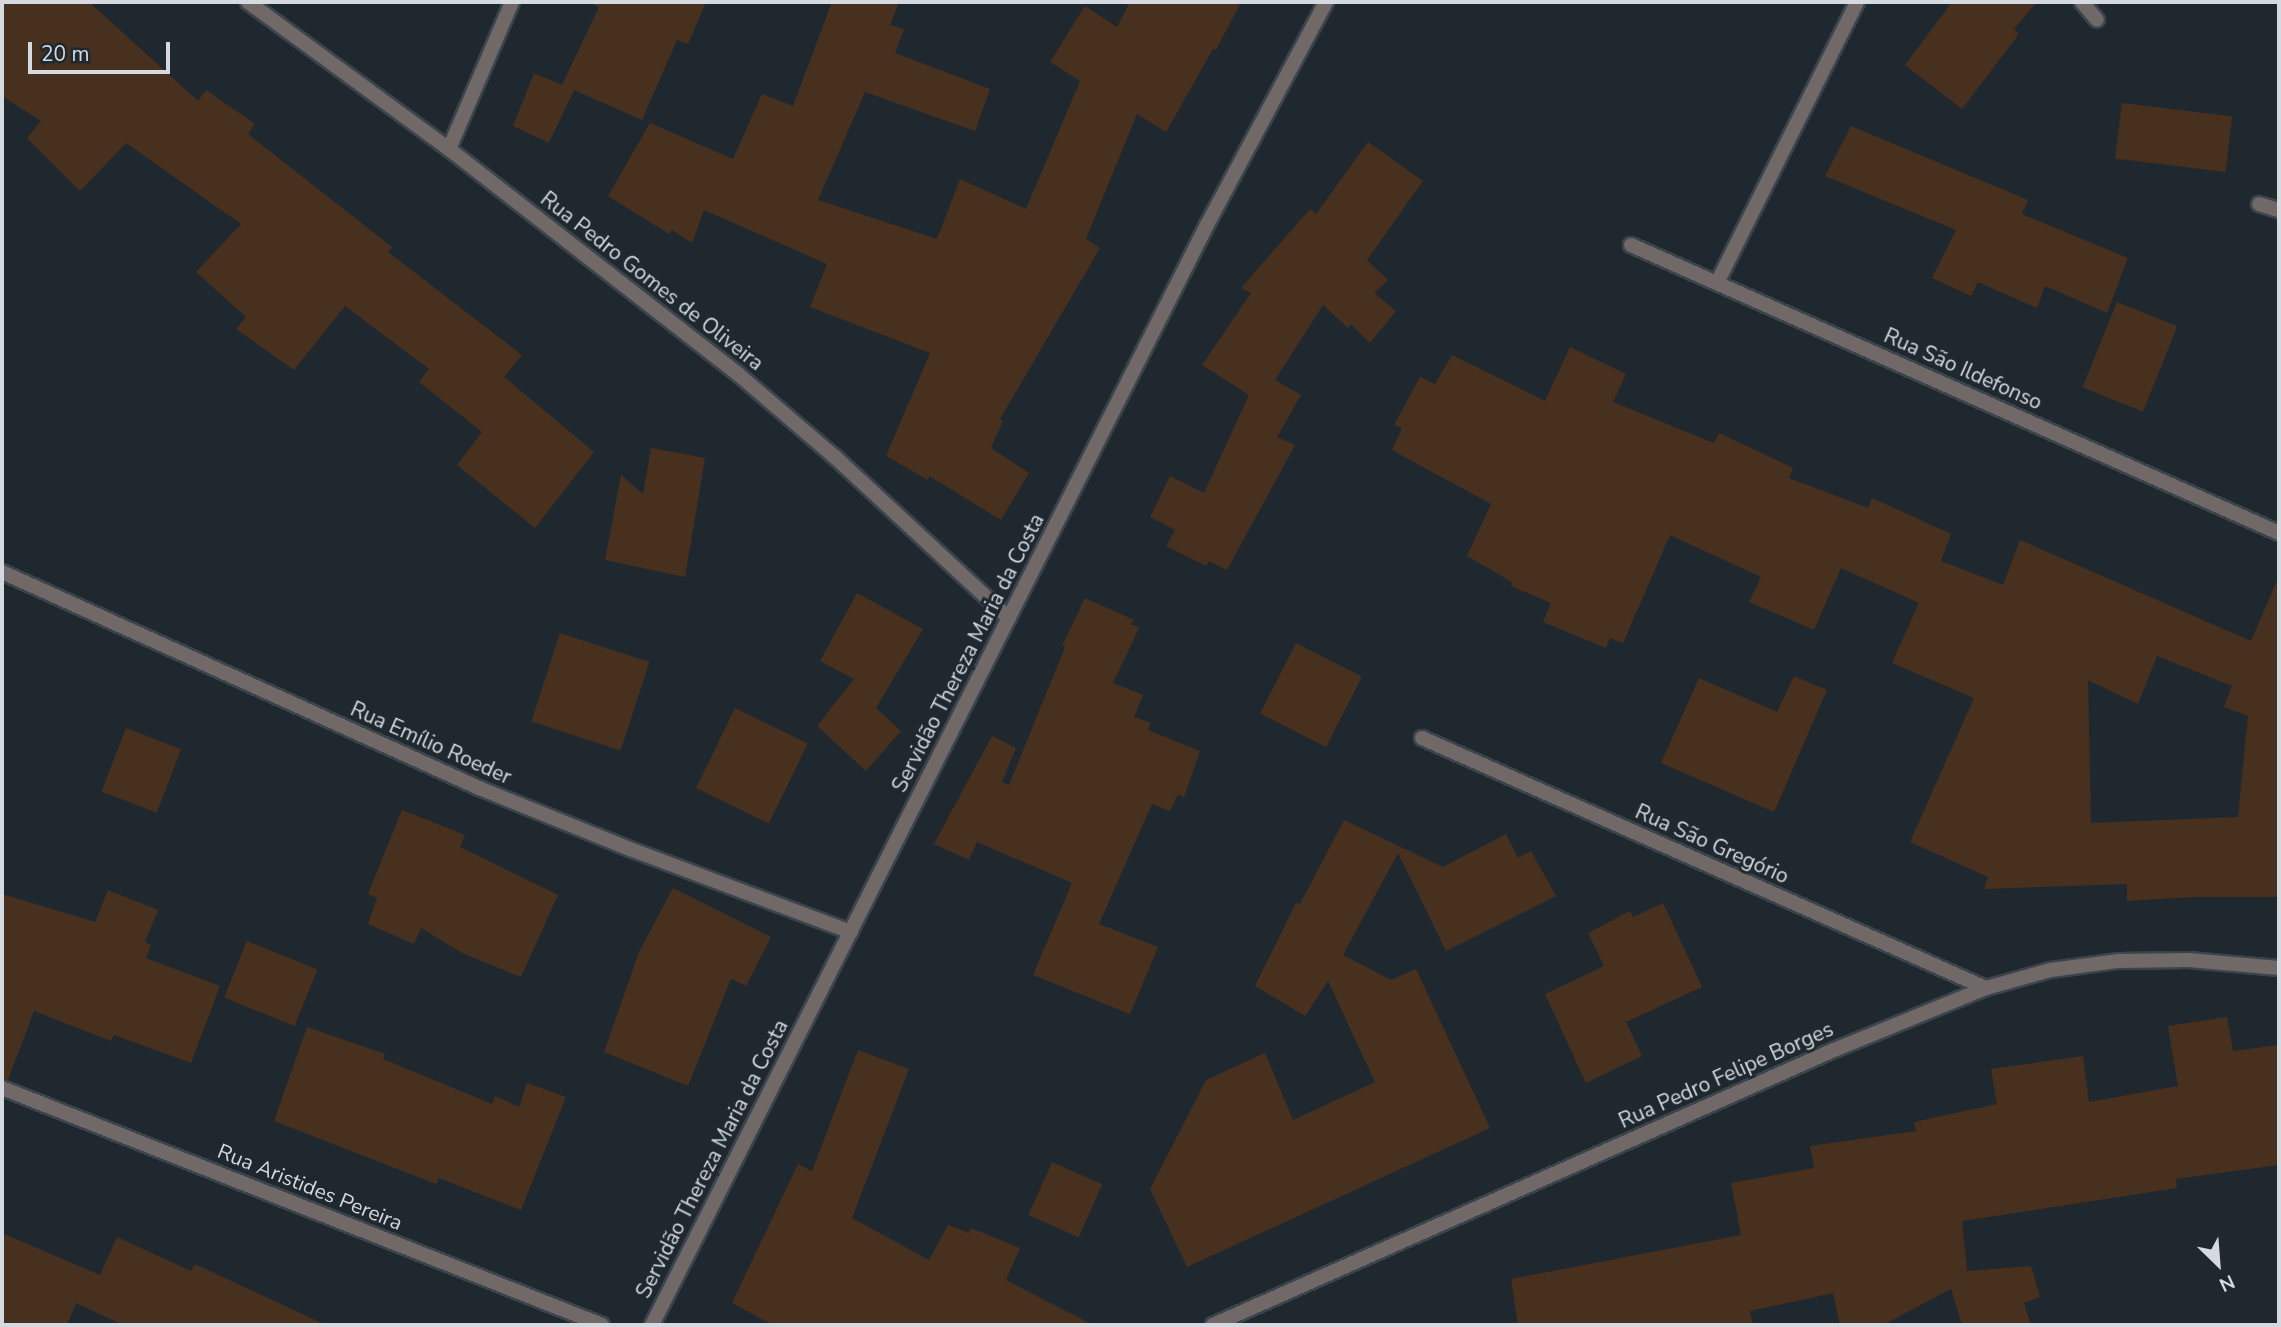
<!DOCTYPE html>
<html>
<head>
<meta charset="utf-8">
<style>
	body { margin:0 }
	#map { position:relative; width:2281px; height:1327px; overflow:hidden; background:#1f282f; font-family:"Nunito Sans",sans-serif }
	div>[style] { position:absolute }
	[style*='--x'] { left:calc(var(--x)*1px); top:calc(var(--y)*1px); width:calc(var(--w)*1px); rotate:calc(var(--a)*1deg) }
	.building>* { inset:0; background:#48301f; transform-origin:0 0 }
	.roads { filter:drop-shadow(2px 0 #3c444b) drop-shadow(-2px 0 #3c444b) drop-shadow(0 2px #3c444b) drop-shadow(0 -2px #3c444b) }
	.street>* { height:14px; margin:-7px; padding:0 7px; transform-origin:7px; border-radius:7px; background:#706968 }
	span { translate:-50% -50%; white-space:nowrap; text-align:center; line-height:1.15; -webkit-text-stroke:6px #1f282f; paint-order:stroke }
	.street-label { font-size:21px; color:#d4dadf }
	.frame { position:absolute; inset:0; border:4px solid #d4dadf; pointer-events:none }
	.north { position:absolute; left:2183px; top:1229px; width:70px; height:70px; -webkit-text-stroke:5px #1f282f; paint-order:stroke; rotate:155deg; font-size:19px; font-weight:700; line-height:28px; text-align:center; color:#d4dadf }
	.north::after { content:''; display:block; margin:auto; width:24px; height:32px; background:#d4dadf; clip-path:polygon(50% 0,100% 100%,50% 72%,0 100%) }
	.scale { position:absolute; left:28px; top:42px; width:142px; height:32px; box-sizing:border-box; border:4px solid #d4dadf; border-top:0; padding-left:9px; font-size:21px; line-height:24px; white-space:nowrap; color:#d4dadf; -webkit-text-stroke:5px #1f282f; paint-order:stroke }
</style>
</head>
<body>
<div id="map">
	<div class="building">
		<i style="clip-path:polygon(2px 2px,89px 2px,198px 101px,206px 90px,255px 124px,248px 134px,392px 247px,388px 252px,522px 355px,504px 377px,594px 452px,535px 528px,457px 465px,482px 432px,419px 382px,429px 369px,345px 306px,294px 370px,236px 329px,246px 317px,196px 272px,241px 224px,126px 143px,80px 191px,27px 138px,41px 121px,2px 96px)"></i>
		<i style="clip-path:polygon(588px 2px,706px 2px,688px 44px,677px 40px,642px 120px,574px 90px,549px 143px,513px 126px,534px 73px,562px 85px,599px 7px)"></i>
		<i style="clip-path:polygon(832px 2px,899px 2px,890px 25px,904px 29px,895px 53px,990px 89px,975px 131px,865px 92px,818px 200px,937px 239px,960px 179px,1026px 209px,1080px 81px,1050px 62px,1085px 6px,1117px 27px,1130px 2px,1241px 2px,1216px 50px,1213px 49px,1166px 132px,1137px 114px,1086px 239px,1100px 248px,1000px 419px,1003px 421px,991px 448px,1029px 473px,1001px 520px,929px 476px,928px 480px,886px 456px,930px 353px,810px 307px,827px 264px,704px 210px,692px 243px,672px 230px,669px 234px,608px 196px,650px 123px,733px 159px,762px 94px,793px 106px)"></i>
		<i style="clip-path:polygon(1952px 2px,2037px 2px,2014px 29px,2019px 34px,1962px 109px,1905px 65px)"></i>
		<i style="left:2122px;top:103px;width:111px;height:56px;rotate:7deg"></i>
		<i style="clip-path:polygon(1851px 126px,2028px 200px,2022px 214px,2128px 258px,2107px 313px,2045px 286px,2037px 308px,1978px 282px,1971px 296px,1932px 278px,1956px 230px,1825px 176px)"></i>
		<i style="clip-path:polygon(1368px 142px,1423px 181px,1367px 260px,1388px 280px,1374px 293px,1396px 311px,1370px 343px,1351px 324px,1348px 328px,1323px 305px,1275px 380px,1301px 395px,1277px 437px,1295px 445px,1227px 570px,1209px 561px,1206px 566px,1166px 546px,1175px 530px,1150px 517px,1170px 476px,1204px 493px,1249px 395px,1202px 365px,1251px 293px,1241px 288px,1310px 209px,1316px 214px)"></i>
		<i style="left:2117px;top:302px;width:65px;height:92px;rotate:22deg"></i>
		<i style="clip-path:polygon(evenodd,1570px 347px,1626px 374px,1613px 402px,1714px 443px,1719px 433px,1793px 468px,1789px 478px,1868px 508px,1872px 498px,1951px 534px,1941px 561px,2003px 585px,2020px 540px,2251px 641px,2279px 576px,2279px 897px,2194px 897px,2127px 901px,2127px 884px,1984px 889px,1988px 877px,1910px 842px,1974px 698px,1892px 663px,1919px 603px,1841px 568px,1814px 630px,1749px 602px,1761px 577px,1670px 535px,1623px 643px,1610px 638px,1606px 648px,1543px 622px,1551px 603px,1511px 586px,1512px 582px,1467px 556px,1491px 504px,1392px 450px,1402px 428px,1394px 425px,1420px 377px,1435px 384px,1452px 355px,1545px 401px,1570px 347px,2157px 656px,2232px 686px,2224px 707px,2248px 716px,2238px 817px,2091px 823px,2088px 680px,2138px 704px,2157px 656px)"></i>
		<i style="clip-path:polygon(651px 448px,705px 458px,685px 577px,605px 560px,621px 475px,643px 494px)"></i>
		<i style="clip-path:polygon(857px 593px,923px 629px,876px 708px,901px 731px,866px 771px,817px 726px,854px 679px,820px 661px)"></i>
		<i style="clip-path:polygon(1085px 598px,1134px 620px,1131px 624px,1139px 628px,1113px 683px,1143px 695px,1134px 717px,1151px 723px,1148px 730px,1200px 751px,1184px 797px,1178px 794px,1170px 811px,1152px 804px,1099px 924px,1158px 947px,1130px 1014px,1033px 975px,1072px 883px,977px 842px,969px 860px,934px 844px,992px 736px,1016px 748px,1002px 782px,1009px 785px,1065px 647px,1062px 646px)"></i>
		<i style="left:560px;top:633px;width:94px;height:93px;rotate:18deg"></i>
		<i style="left:1296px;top:643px;width:74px;height:79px;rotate:27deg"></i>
		<i style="clip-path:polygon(1794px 676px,1827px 690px,1774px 812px,1661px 763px,1699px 678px,1777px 712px)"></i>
		<i style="left:735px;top:708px;width:81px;height:89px;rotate:26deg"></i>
		<i style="left:126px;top:728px;width:59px;height:68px;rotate:21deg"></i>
		<i style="clip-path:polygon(402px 810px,465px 835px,460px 847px,558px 895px,521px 977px,462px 953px,421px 928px,414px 944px,368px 924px,377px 898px,368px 894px)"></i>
		<i style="clip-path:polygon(1344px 820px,1443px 867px,1506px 834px,1518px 858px,1531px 851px,1556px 896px,1446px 951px,1398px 853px,1343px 955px,1391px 980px,1416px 969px,1490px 1128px,1187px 1267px,1150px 1189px,1206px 1080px,1265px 1053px,1293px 1120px,1375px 1082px,1328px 981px,1305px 1016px,1255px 986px,1296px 903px,1300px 904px)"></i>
		<i style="clip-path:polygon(673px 888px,771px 937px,746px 986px,731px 979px,688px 1086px,604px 1052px,639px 952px)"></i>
		<i style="clip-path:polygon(108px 890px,158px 910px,145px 942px,151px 945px,146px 958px,220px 986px,191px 1063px,114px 1035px,111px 1041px,34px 1011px,8px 1080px,2px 1079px,2px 894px,95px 922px)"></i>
		<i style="clip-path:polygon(1663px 903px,1702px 987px,1626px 1022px,1642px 1056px,1586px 1083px,1545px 994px,1604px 966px,1588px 933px,1630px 911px,1633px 917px)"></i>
		<i style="left:247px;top:941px;width:76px;height:61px;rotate:22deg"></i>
		<i style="clip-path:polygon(2227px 1017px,2233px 1051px,2279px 1045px,2279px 1165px,2176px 1179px,2177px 1188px,1962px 1221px,1967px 1271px,2031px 1266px,2040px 1297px,2024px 1303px,2031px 1325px,1962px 1325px,1951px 1289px,1883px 1325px,1840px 1325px,1833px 1293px,1750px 1311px,1753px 1325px,1518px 1325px,1511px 1279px,1741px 1235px,1731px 1183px,1814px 1168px,1810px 1146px,1916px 1131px,1914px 1122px,1997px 1104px,1991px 1069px,2083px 1056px,2089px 1102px,2178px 1086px,2168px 1026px)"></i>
		<i style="clip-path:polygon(307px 1027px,385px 1054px,383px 1059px,492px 1104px,495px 1096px,519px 1107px,527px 1083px,566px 1097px,521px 1210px,439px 1178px,436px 1184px,274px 1121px)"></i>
		<i style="clip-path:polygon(858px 1050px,909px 1069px,852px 1218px,929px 1260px,948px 1225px,969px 1233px,971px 1228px,1020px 1248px,1006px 1280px,1093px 1325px,773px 1325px,732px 1303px,798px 1164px,812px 1171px)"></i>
		<i style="left:1052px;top:1162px;width:55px;height:58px;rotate:24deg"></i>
		<i style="clip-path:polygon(2px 1233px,100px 1275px,117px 1237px,191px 1271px,195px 1264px,326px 1325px,123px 1325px,76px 1303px,67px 1325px,2px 1325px)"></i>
	</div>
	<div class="roads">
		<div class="street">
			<i style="--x:248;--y:2;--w:249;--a:36.2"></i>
			<i style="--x:449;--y:149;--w:366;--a:37.9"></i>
			<i style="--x:738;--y:374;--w:128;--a:40.6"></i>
			<i style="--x:835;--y:457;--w:237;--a:42.8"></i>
			<i style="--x:2082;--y:2;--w:23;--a:50"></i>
			<i style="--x:449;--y:149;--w:160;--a:-66.8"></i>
			<i style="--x:2259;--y:204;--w:21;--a:17"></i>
			<i style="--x:1631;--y:245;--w:709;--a:23.96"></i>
			<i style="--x:1717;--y:283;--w:314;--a:-63.5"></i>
			<i style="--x:2;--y:572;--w:524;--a:24.36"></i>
			<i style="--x:479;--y:788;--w:163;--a:22"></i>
			<i style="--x:630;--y:849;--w:236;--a:20.6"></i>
			<i style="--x:1422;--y:738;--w:617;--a:23.91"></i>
			<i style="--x:2;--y:1088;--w:645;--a:21.55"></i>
			<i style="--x:652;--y:1325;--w:1234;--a:-63.23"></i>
			<i style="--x:1208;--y:223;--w:251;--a:-61.9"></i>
			<i style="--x:1213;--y:1325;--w:679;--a:-23.89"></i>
			<i style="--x:1834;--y:1050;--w:164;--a:-22.2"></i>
			<i style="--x:1986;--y:988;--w:67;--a:-15.5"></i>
			<i style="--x:2051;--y:970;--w:68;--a:-7.7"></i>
			<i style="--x:2118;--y:961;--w:71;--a:-0.8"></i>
			<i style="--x:2189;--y:960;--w:90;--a:5.1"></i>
		</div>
	</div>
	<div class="street-label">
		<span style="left:652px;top:281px;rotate:38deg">Rua Pedro Gomes de Oliveira</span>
		<span style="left:1963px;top:369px;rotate:24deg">Rua São Ildefonso</span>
		<span style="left:968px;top:653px;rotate:-63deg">Servidão Thereza Maria da Costa</span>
		<span style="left:431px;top:743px;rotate:24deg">Rua Emílio Roeder</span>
		<span style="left:1712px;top:844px;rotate:24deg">Rua São Gregório</span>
		<span style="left:1726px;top:1075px;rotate:-24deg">Rua Pedro Felipe Borges</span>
		<span style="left:712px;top:1159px;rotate:-63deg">Servidão Thereza Maria da Costa</span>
		<span style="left:310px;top:1187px;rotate:22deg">Rua Aristides Pereira</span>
	</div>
	<div class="frame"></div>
	<div class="north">N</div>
	<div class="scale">20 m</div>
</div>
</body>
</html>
